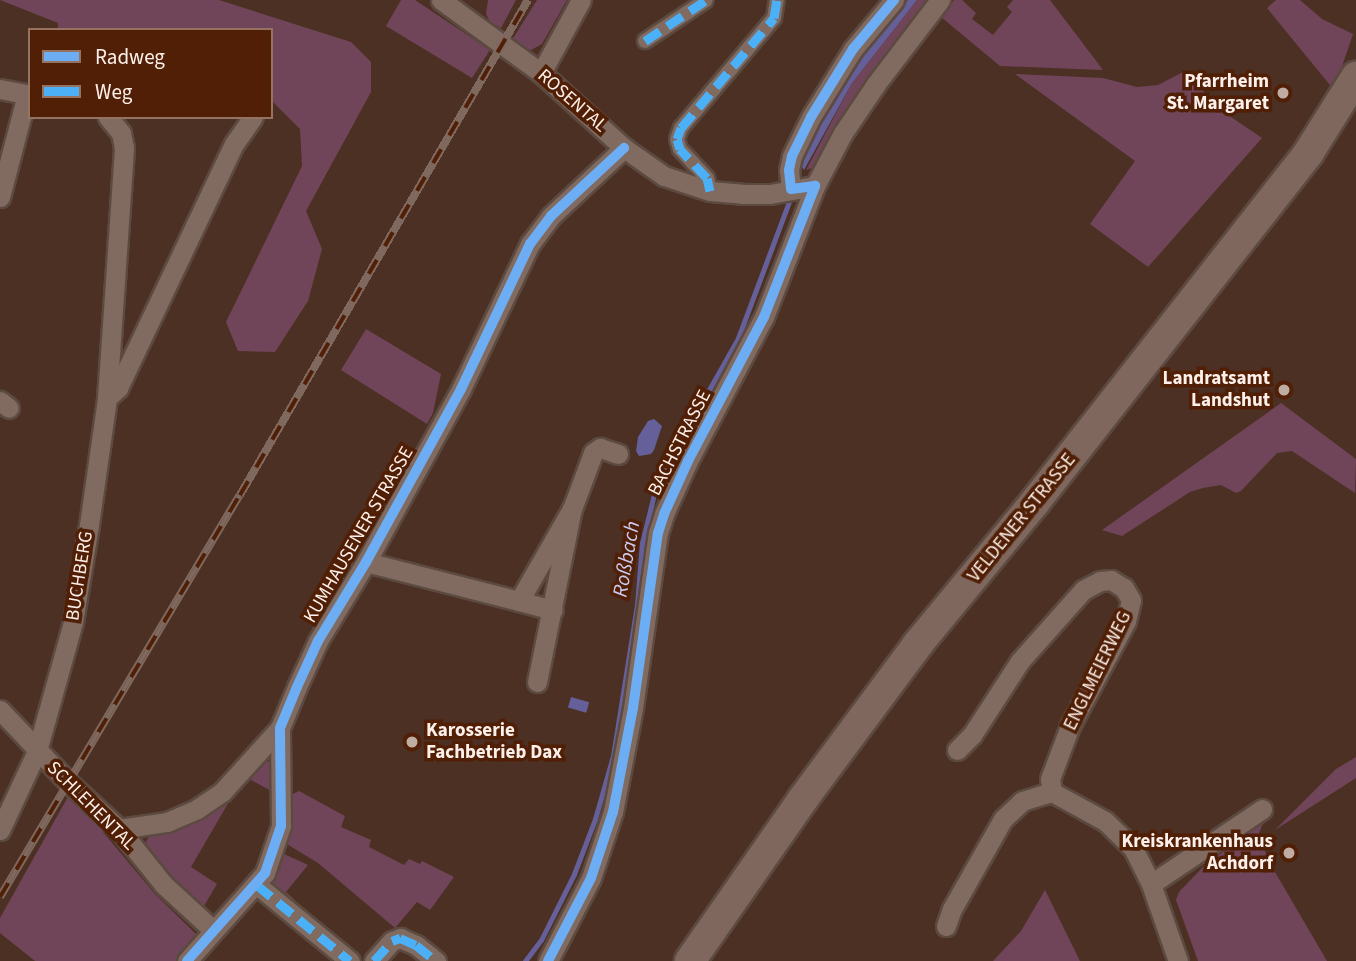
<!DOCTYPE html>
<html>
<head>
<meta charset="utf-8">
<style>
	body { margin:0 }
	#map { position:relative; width:1356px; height:961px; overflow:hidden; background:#4c3023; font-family:"Source Sans 3",sans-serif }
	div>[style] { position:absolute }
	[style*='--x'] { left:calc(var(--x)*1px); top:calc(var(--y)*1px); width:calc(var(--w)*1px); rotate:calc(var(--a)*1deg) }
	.green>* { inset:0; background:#70455a }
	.water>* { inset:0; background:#656099; transform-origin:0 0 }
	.stream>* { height:5px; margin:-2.5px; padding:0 2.5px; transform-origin:2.5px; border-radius:2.5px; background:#656099 }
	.roads { filter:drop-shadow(2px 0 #5c4a41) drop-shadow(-2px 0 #5c4a41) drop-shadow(0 2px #5c4a41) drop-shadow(0 -2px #5c4a41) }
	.pedestrian>* { height:14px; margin:-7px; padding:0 7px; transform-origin:7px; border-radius:7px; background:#816a5f }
	.minor>* { height:19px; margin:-9.5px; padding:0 9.5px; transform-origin:9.5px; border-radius:9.5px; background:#816a5f }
	.primary>* { height:30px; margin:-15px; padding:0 15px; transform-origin:15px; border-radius:15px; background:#80675d }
	.rail>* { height:8px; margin-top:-4px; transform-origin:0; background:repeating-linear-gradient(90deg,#511f06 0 16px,#7f685e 0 32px); box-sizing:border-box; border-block:2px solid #7f685e }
	.quiet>* { height:9px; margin-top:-4.5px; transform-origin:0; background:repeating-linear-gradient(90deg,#4cb0f7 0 18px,transparent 0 27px) }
	.cycleway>* { height:10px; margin:-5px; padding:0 5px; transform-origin:5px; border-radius:5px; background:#6dadf4 }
	.dots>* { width:19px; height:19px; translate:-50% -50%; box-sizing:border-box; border:4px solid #511f06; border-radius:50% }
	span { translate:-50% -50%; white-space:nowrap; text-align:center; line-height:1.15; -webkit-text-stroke:7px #511f06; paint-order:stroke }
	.poi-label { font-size:19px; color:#fdf0ea; font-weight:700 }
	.right { translate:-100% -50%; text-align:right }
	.left { translate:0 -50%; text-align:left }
	.street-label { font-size:19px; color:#fdf0ea }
	.water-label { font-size:21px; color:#cbccf1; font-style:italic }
	.legend { position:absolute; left:28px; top:28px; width:245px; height:91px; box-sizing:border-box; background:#511f06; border:2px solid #967361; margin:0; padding:9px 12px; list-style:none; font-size:21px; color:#fdf0ea }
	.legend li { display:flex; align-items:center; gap:14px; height:35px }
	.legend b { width:35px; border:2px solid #967361 }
</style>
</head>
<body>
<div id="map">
	<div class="green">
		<i style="clip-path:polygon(0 0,219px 0,351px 42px,371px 62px,371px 92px,306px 211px,322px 249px,308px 301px,275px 352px,238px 351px,226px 322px,302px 166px,300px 129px,271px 100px,271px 30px,58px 30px,58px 23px)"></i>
		<i style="clip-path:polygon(401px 0,415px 0,490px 50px,472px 78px,386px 26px)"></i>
		<i style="clip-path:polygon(488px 0,516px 0,501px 28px,490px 22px,486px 14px)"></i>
		<i style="clip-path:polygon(537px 0,567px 0,542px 44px,531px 50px,523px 48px,512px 40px)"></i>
		<i style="clip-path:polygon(902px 0,908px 0,870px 46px,830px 104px,802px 167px,798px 156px,841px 76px)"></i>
		<i style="clip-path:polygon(917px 0,928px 0,871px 73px,812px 168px,806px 170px,852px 83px)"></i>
		<i style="clip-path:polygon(954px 0,962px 0,976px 13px,972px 19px,993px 35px,1012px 12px,1007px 7px,1013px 0,1050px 0,1103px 70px,1000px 66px,941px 17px)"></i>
		<i style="clip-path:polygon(1276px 0,1300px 0,1322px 19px,1353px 34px,1334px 90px,1267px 8px)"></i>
		<i style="clip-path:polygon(1183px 72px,1231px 117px,1262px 138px,1148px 267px,1090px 224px,1135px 161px,1015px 74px,1103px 78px,1137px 87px,1158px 85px)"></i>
		<i style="clip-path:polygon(366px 329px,441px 374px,433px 413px,427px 424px,341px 370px)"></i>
		<i style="clip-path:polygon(1281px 403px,1356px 459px,1355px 493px,1292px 451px,1277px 453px,1241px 491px,1236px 493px,1221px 485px,1203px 488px,1190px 492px,1122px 536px,1102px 530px)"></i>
		<i style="clip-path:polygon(258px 757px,271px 763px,271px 791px,244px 776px,191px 867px,217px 884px,204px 906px,181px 889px,144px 846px,152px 830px)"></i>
		<i style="clip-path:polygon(1356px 757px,1356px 778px,1275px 830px,1336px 769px)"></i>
		<i style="clip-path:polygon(299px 791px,345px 816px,341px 827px,371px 840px,369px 847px,404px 865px,409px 859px,420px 864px,422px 861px,454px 877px,430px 910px,417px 902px,395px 928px,318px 863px,285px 843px,291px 795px)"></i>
		<i style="clip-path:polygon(69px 795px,106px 827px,103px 832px,155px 894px,197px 935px,177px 961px,35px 961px,0 933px,0 918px)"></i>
		<i style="clip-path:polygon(1270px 807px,1259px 833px,1268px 860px,1327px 961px,1198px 961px,1176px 900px,1179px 892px,1205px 865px,1239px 840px)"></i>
		<i style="clip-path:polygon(282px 853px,308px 865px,286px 892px,295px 900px,291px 904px,272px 884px,273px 874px,281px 868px,277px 865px)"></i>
		<i style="clip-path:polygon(1045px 890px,1080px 961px,993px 961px,1021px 931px)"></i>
	</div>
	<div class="water">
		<i style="clip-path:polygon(908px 0,917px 0,852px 83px,804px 170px,802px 167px,808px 147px,830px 104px,870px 46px)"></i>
		<i style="clip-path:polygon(654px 419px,662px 426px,654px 450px,651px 454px,639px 456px,636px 451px,638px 437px,648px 421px)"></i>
		<i style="left:571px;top:697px;width:19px;height:11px;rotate:16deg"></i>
	</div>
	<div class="stream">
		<i style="--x:525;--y:961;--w:26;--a:-53"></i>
		<i style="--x:541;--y:940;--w:74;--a:-63.4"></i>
		<i style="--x:574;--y:874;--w:59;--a:-69.1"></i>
		<i style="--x:595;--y:819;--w:66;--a:-74.1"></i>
		<i style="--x:613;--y:756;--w:153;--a:-81"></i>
		<i style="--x:637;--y:605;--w:62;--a:-85.4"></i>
		<i style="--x:642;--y:543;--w:63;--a:-76.2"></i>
		<i style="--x:657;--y:482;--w:165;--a:-60.6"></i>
		<i style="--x:738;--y:338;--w:152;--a:-69.5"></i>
	</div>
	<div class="roads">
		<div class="pedestrian">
			<i style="--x:645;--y:41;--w:73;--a:-33.9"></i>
			<i style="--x:710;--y:191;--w:13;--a:-103"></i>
			<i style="--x:707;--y:178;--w:40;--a:-133"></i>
			<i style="--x:680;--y:149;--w:10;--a:-107"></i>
			<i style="--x:677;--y:139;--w:12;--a:-70"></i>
			<i style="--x:681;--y:128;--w:144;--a:-49.8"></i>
			<i style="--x:774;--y:18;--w:18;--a:-81"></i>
		</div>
		<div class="minor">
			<i style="--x:441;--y:0;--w:124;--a:36.1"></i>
			<i style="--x:541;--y:73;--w:112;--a:42.1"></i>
			<i style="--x:624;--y:148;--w:49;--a:35"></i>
			<i style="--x:664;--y:176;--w:48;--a:18.1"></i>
			<i style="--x:710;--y:191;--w:32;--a:5"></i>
			<i style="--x:742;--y:194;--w:28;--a:0"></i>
			<i style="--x:770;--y:194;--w:46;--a:-10.1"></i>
			<i style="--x:541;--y:73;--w:83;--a:-61.3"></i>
			<i style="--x:0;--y:89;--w:31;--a:11"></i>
			<i style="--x:791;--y:189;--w:19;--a:-96"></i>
			<i style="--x:789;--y:170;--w:14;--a:-78"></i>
			<i style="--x:792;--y:156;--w:43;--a:-64"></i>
			<i style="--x:811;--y:117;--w:80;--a:-58.3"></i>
			<i style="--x:853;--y:49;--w:64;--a:-50.1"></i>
			<i style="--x:0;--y:197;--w:106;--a:-75.3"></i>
			<i style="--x:107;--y:398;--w:15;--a:-42"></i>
			<i style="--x:118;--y:388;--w:270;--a:-64.6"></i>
			<i style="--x:234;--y:144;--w:33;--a:-55"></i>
			<i style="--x:0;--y:401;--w:11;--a:38"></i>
			<i style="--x:366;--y:562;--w:158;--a:14.3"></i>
			<i style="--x:519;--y:601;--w:106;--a:-60.1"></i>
			<i style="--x:519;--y:601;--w:35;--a:15"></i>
			<i style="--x:537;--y:682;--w:177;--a:-78.6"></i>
			<i style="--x:572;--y:509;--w:60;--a:-69.4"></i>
			<i style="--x:593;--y:453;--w:9;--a:-36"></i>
			<i style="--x:600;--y:448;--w:19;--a:18"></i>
			<i style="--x:0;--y:710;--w:99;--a:46.6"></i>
			<i style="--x:68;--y:782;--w:69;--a:42.7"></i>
			<i style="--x:119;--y:829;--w:72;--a:51.2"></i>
			<i style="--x:164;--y:885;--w:67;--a:42.6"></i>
			<i style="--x:957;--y:750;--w:21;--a:-45"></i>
			<i style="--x:972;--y:735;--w:88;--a:-57"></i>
			<i style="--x:1020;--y:661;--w:95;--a:-48.4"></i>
			<i style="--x:1083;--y:590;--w:19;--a:-28"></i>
			<i style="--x:1100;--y:581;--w:11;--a:-5"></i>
			<i style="--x:1111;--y:580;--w:15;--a:32"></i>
			<i style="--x:1124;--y:588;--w:14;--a:60"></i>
			<i style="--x:1131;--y:600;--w:22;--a:103"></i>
			<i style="--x:1126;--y:621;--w:119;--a:118.1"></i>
			<i style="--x:1070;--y:726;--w:57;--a:110.7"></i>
			<i style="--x:1050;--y:779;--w:13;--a:81"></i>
			<i style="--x:1052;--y:792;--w:60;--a:28.7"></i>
			<i style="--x:1105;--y:821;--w:39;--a:44"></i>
			<i style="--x:1133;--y:848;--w:40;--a:63.4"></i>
			<i style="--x:1151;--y:884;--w:82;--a:70.7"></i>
			<i style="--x:119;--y:829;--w:49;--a:-8.3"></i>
			<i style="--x:167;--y:822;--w:33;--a:-23"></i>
			<i style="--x:197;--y:809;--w:30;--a:-34"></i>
			<i style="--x:222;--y:792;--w:86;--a:-47.8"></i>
			<i style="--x:0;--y:830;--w:87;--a:-64.9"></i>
			<i style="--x:37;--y:751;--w:134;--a:-74.4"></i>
			<i style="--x:73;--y:622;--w:98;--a:-80.6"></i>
			<i style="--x:89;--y:525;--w:128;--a:-81.9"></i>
			<i style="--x:107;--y:398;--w:251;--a:-86.1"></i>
			<i style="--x:124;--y:148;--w:15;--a:-101"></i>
			<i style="--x:121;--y:133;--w:21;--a:-129"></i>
			<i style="--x:1151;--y:884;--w:134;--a:-34"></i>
			<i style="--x:257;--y:885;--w:120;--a:39.3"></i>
			<i style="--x:946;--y:926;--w:18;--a:-71"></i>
			<i style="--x:952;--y:909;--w:103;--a:-60.5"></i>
			<i style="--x:1003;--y:819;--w:26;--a:-43"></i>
			<i style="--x:1022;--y:801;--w:31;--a:-17"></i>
			<i style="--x:187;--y:961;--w:118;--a:-48.4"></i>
			<i style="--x:265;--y:873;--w:50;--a:-71.2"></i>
			<i style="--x:281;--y:826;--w:98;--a:-90.6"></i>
			<i style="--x:280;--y:728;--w:44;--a:-67.5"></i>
			<i style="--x:297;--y:687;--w:51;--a:-65.5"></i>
			<i style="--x:318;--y:641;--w:92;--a:-58.7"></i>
			<i style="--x:366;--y:562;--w:197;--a:-61.2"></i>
			<i style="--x:461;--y:389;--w:161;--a:-64.6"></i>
			<i style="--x:530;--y:244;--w:35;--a:-53"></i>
			<i style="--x:551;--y:216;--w:100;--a:-43"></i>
			<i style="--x:374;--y:961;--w:27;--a:-48"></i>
			<i style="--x:392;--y:941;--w:9;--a:-21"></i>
			<i style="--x:400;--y:938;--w:17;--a:24"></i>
			<i style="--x:416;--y:945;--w:26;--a:39"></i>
			<i style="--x:548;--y:961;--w:93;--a:-62.6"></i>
			<i style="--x:591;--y:878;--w:70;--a:-71.6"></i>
			<i style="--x:613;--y:812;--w:106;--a:-79.1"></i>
			<i style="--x:633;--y:708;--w:177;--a:-81.9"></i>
			<i style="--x:658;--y:533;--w:20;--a:-72"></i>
			<i style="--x:664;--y:514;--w:58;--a:-65.6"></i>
			<i style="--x:688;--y:461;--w:163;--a:-62.2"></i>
			<i style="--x:764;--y:317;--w:141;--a:-68.7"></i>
			<i style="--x:815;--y:186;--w:60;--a:-62.2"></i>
			<i style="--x:843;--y:133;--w:59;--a:-56"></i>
			<i style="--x:876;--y:84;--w:106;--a:-52.7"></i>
		</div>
		<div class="primary">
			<i style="--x:690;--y:961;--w:198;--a:-55.1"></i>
			<i style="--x:803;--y:799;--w:193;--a:-53.4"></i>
			<i style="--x:918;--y:644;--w:184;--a:-50.5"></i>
			<i style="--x:1035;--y:502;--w:444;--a:-51.9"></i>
			<i style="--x:1309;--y:152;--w:89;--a:-57.9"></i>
		</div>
	</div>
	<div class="rail">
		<i style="--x:0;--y:897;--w:468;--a:-59.2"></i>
		<i style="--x:240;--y:495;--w:573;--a:-59.81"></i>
	</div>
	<div class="quiet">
		<i style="--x:645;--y:41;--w:73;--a:-33.9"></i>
		<i style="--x:710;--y:191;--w:13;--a:-103"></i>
		<i style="--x:707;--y:178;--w:40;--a:-133"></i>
		<i style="--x:680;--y:149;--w:10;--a:-107"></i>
		<i style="--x:677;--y:139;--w:12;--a:-70"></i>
		<i style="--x:681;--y:128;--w:144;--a:-49.8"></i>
		<i style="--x:774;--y:18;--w:18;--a:-81"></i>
		<i style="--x:257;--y:885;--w:120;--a:39.3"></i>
		<i style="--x:374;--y:961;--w:27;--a:-48"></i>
		<i style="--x:392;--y:941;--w:9;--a:-21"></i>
		<i style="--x:400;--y:938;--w:17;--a:24"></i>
		<i style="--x:416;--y:945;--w:26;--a:39"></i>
	</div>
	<div class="cycleway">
		<i style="--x:187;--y:961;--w:118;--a:-48.4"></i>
		<i style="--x:265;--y:873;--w:50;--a:-71.2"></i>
		<i style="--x:281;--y:826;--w:98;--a:-90.6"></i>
		<i style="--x:280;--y:728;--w:44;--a:-67.5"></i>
		<i style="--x:297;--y:687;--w:51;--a:-65.5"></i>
		<i style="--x:318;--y:641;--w:92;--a:-58.7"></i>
		<i style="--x:366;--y:562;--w:197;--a:-61.2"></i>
		<i style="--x:461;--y:389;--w:161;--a:-64.6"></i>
		<i style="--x:530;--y:244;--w:35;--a:-53"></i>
		<i style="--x:551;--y:216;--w:100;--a:-43"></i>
		<i style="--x:548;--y:961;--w:93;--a:-62.6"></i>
		<i style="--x:591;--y:878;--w:70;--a:-71.6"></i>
		<i style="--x:613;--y:812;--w:106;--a:-79.1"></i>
		<i style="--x:633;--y:708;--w:177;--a:-81.9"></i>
		<i style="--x:658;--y:533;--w:20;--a:-72"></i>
		<i style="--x:664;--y:514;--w:58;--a:-65.6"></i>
		<i style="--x:688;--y:461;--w:163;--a:-62.2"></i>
		<i style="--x:764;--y:317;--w:141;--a:-68.7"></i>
		<i style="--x:815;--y:186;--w:24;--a:173"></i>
		<i style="--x:791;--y:189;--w:19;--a:-96"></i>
		<i style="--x:789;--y:170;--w:14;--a:-78"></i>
		<i style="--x:792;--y:156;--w:43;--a:-64"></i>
		<i style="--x:811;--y:117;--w:80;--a:-58.3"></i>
		<i style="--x:853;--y:49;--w:64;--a:-50.1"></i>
	</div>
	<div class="dots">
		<i style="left:1283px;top:93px;background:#bfada4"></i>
		<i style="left:1284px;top:390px;background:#bfada4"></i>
		<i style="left:412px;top:742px;background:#bfada4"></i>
		<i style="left:1289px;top:853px;background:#bfada4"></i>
	</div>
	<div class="poi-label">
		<span class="right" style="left:1269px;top:93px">Pfarrheim<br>St. Margaret</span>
		<span class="right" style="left:1270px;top:390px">Landratsamt<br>Landshut</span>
		<span class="left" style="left:426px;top:742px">Karosserie<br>Fachbetrieb Dax</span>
		<span class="right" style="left:1273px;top:853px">Kreiskrankenhaus<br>Achdorf</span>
	</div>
	<div class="street-label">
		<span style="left:572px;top:101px;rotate:41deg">ROSENTAL</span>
		<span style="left:680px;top:443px;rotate:-63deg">BACHSTRASSE</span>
		<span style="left:1022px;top:518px;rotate:-51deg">VELDENER STRASSE</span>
		<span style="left:359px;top:535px;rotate:-60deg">KUMHAUSENER STRASSE</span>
		<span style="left:80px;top:576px;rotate:-81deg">BUCHBERG</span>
		<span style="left:1098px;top:671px;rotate:-64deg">ENGLMEIERWEG</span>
		<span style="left:91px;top:806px;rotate:45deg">SCHLEHENTAL</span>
	</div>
	<div class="water-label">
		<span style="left:626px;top:559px;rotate:-80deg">Roßbach</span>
	</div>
	<ul class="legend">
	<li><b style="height:9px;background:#6dadf4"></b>Radweg</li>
	<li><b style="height:9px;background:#4cb0f7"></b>Weg</li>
	</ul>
</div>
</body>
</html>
